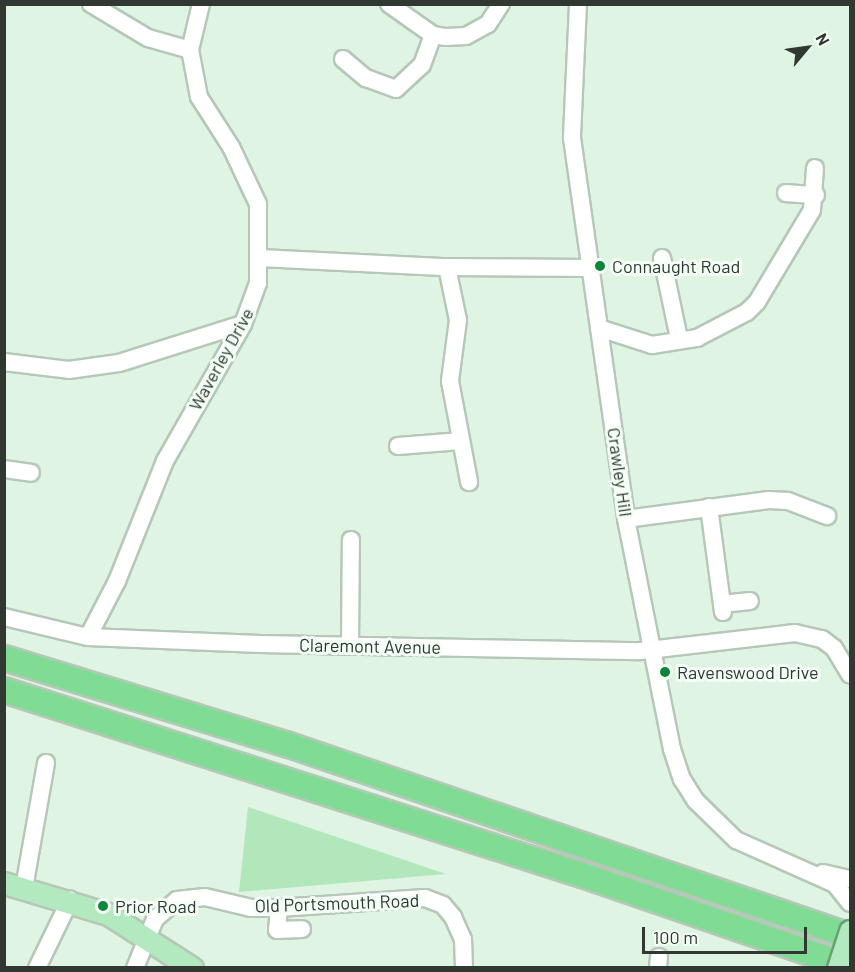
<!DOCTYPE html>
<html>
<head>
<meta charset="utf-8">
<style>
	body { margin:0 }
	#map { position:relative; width:855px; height:972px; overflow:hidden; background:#e0f4e3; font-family:Barlow,sans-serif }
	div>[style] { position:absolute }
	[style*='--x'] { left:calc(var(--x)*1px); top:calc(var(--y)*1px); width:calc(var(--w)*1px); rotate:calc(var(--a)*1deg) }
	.green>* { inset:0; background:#b2e7bc }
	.roads { filter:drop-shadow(2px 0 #b5c8b8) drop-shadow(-2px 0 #b5c8b8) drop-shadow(0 2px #b5c8b8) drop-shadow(0 -2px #b5c8b8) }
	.minor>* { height:16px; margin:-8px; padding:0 8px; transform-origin:8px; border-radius:8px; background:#fff }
	.major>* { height:21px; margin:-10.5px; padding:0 10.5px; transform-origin:10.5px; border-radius:10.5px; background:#b3e9bf }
	.highway>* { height:24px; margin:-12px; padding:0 12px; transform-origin:12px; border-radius:12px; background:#80db94 }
	.bridges { filter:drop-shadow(2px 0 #64a272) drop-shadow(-2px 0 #64a272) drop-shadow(0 2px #64a272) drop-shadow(0 -2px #64a272) }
	.major-bridge>* { height:21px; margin:-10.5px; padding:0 10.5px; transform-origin:10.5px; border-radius:10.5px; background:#b3e9bf }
	.dots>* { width:16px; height:16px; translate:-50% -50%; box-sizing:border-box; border:3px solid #f3fff4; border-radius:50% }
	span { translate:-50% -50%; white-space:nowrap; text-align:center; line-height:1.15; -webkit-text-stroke:6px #f3fff4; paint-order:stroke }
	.poi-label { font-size:18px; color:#313832 }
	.left { translate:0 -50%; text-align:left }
	.street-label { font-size:18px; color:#313832 }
	.frame { position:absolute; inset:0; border:6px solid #313832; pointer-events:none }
	.north { position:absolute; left:777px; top:18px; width:60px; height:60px; -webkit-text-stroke:4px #f3fff4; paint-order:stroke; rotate:61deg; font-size:16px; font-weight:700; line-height:24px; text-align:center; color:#313832 }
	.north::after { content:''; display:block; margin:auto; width:21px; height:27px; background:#313832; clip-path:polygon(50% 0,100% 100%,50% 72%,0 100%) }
	.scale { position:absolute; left:642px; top:927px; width:165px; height:27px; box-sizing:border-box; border:3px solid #313832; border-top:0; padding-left:8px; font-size:18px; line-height:21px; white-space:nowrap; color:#313832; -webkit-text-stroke:4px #f3fff4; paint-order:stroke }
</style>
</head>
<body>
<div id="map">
	<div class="green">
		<i style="clip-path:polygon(248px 807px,446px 874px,239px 892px)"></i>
	</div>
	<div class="roads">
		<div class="minor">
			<i style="--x:91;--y:4;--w:66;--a:30.8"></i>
			<i style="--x:148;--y:38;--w:44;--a:15.9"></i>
			<i style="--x:389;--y:4;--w:54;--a:35.2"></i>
			<i style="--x:433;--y:35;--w:13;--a:9"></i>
			<i style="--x:446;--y:37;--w:20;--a:-3"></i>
			<i style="--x:466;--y:36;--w:25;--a:-29"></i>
			<i style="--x:488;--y:24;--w:24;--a:-57"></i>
			<i style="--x:578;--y:4;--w:134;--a:92.6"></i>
			<i style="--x:572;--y:138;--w:385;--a:81.9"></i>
			<i style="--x:626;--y:519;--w:235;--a:78.7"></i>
			<i style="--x:672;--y:749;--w:32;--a:72"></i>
			<i style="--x:682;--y:779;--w:26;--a:58"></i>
			<i style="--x:696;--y:801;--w:56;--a:44.3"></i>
			<i style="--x:736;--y:840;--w:108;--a:24"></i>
			<i style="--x:835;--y:884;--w:24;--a:52"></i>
			<i style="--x:343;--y:59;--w:30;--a:40"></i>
			<i style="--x:366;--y:78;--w:32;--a:20"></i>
			<i style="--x:396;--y:89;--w:35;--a:-43"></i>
			<i style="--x:422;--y:65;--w:32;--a:-70"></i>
			<i style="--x:786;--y:193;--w:30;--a:4"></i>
			<i style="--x:260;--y:258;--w:187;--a:2.8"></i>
			<i style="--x:447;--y:267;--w:143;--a:0.4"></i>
			<i style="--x:662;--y:258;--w:83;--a:78.1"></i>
			<i style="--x:447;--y:267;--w:54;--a:78.3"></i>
			<i style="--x:458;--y:320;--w:62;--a:97.5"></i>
			<i style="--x:450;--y:381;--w:103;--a:79.3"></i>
			<i style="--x:599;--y:328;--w:56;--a:17.8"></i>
			<i style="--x:652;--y:345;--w:46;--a:-8.8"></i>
			<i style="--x:697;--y:338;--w:56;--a:-27.5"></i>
			<i style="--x:747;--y:312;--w:14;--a:-45"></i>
			<i style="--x:757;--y:302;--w:107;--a:-59.1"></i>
			<i style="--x:812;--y:210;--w:42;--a:-85.9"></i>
			<i style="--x:4;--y:362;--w:65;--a:7"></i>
			<i style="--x:69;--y:370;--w:50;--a:-8"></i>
			<i style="--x:119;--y:363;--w:130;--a:-17.5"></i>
			<i style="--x:398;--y:446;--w:63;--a:-4.5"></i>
			<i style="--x:4;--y:469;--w:27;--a:8"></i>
			<i style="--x:709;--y:507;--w:106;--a:82.4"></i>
			<i style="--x:626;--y:519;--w:144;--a:-7.6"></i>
			<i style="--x:769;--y:500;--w:19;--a:3"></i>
			<i style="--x:788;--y:501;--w:42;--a:21"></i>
			<i style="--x:722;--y:604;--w:28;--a:-6"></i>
			<i style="--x:4;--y:617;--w:86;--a:13.4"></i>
			<i style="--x:88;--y:637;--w:172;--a:2.3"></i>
			<i style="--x:260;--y:644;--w:380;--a:1.1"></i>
			<i style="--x:640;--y:651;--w:156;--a:-6.6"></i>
			<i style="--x:795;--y:633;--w:28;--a:13"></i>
			<i style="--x:822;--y:639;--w:15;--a:37"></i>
			<i style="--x:834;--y:648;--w:31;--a:59"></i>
			<i style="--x:88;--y:637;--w:63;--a:-62.6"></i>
			<i style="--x:117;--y:581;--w:129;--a:-68.2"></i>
			<i style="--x:165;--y:461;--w:158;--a:-60.3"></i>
			<i style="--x:243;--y:324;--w:44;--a:-69.9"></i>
			<i style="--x:258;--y:283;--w:79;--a:-90"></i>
			<i style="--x:258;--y:204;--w:63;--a:-115.3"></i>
			<i style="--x:231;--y:147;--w:59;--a:-122.6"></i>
			<i style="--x:199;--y:97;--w:48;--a:-100.8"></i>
			<i style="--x:190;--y:50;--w:47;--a:-76.6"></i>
			<i style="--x:350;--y:645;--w:105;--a:-89.5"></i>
			<i style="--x:823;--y:873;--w:28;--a:13"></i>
			<i style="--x:24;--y:888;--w:127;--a:-80"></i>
			<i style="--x:279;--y:908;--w:22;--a:95"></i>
			<i style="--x:277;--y:930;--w:25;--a:-2"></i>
			<i style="--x:37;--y:968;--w:76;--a:-64.1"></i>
			<i style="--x:135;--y:968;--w:53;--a:-67.8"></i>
			<i style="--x:155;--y:919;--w:29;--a:-41"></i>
			<i style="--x:177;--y:900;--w:28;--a:-6"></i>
			<i style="--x:205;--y:897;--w:47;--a:13.4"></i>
			<i style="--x:251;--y:908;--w:28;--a:0"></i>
			<i style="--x:279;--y:908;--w:146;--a:-3.9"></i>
			<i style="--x:425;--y:898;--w:19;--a:21"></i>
			<i style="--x:443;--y:905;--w:16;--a:50"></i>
			<i style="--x:453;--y:917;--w:24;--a:66"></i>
			<i style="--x:463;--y:939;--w:29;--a:88"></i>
			<i style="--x:658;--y:968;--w:11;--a:-85"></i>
		</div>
		<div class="major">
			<i style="--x:4;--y:883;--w:109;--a:16.6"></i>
			<i style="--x:108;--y:914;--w:100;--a:32.7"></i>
		</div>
		<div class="highway">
			<i style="--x:4;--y:658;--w:295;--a:17"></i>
			<i style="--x:286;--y:744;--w:596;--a:18.8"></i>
			<i style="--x:4;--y:690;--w:607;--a:17.75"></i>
			<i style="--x:582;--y:875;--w:283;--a:18.9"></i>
		</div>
	</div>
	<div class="bridges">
		<div class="major-bridge">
			<i style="--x:838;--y:968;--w:39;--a:-72"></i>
		</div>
	</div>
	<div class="dots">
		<i style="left:600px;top:266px;background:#0f843c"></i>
		<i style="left:665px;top:672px;background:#0f843c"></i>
		<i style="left:103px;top:906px;background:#0f843c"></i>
	</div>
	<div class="poi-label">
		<span class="left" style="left:612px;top:266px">Connaught Road</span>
		<span class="left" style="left:677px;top:672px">Ravenswood Drive</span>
		<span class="left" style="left:115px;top:906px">Prior Road</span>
	</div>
	<div class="street-label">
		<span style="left:221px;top:359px;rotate:-61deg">Waverley Drive</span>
		<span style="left:620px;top:472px;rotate:82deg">Crawley Hill</span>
		<span style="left:370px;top:646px;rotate:1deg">Claremont Avenue</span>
		<span style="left:337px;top:903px;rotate:-2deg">Old Portsmouth Road</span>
	</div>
	<div class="frame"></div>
	<div class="north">N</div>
	<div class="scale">100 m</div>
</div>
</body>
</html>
